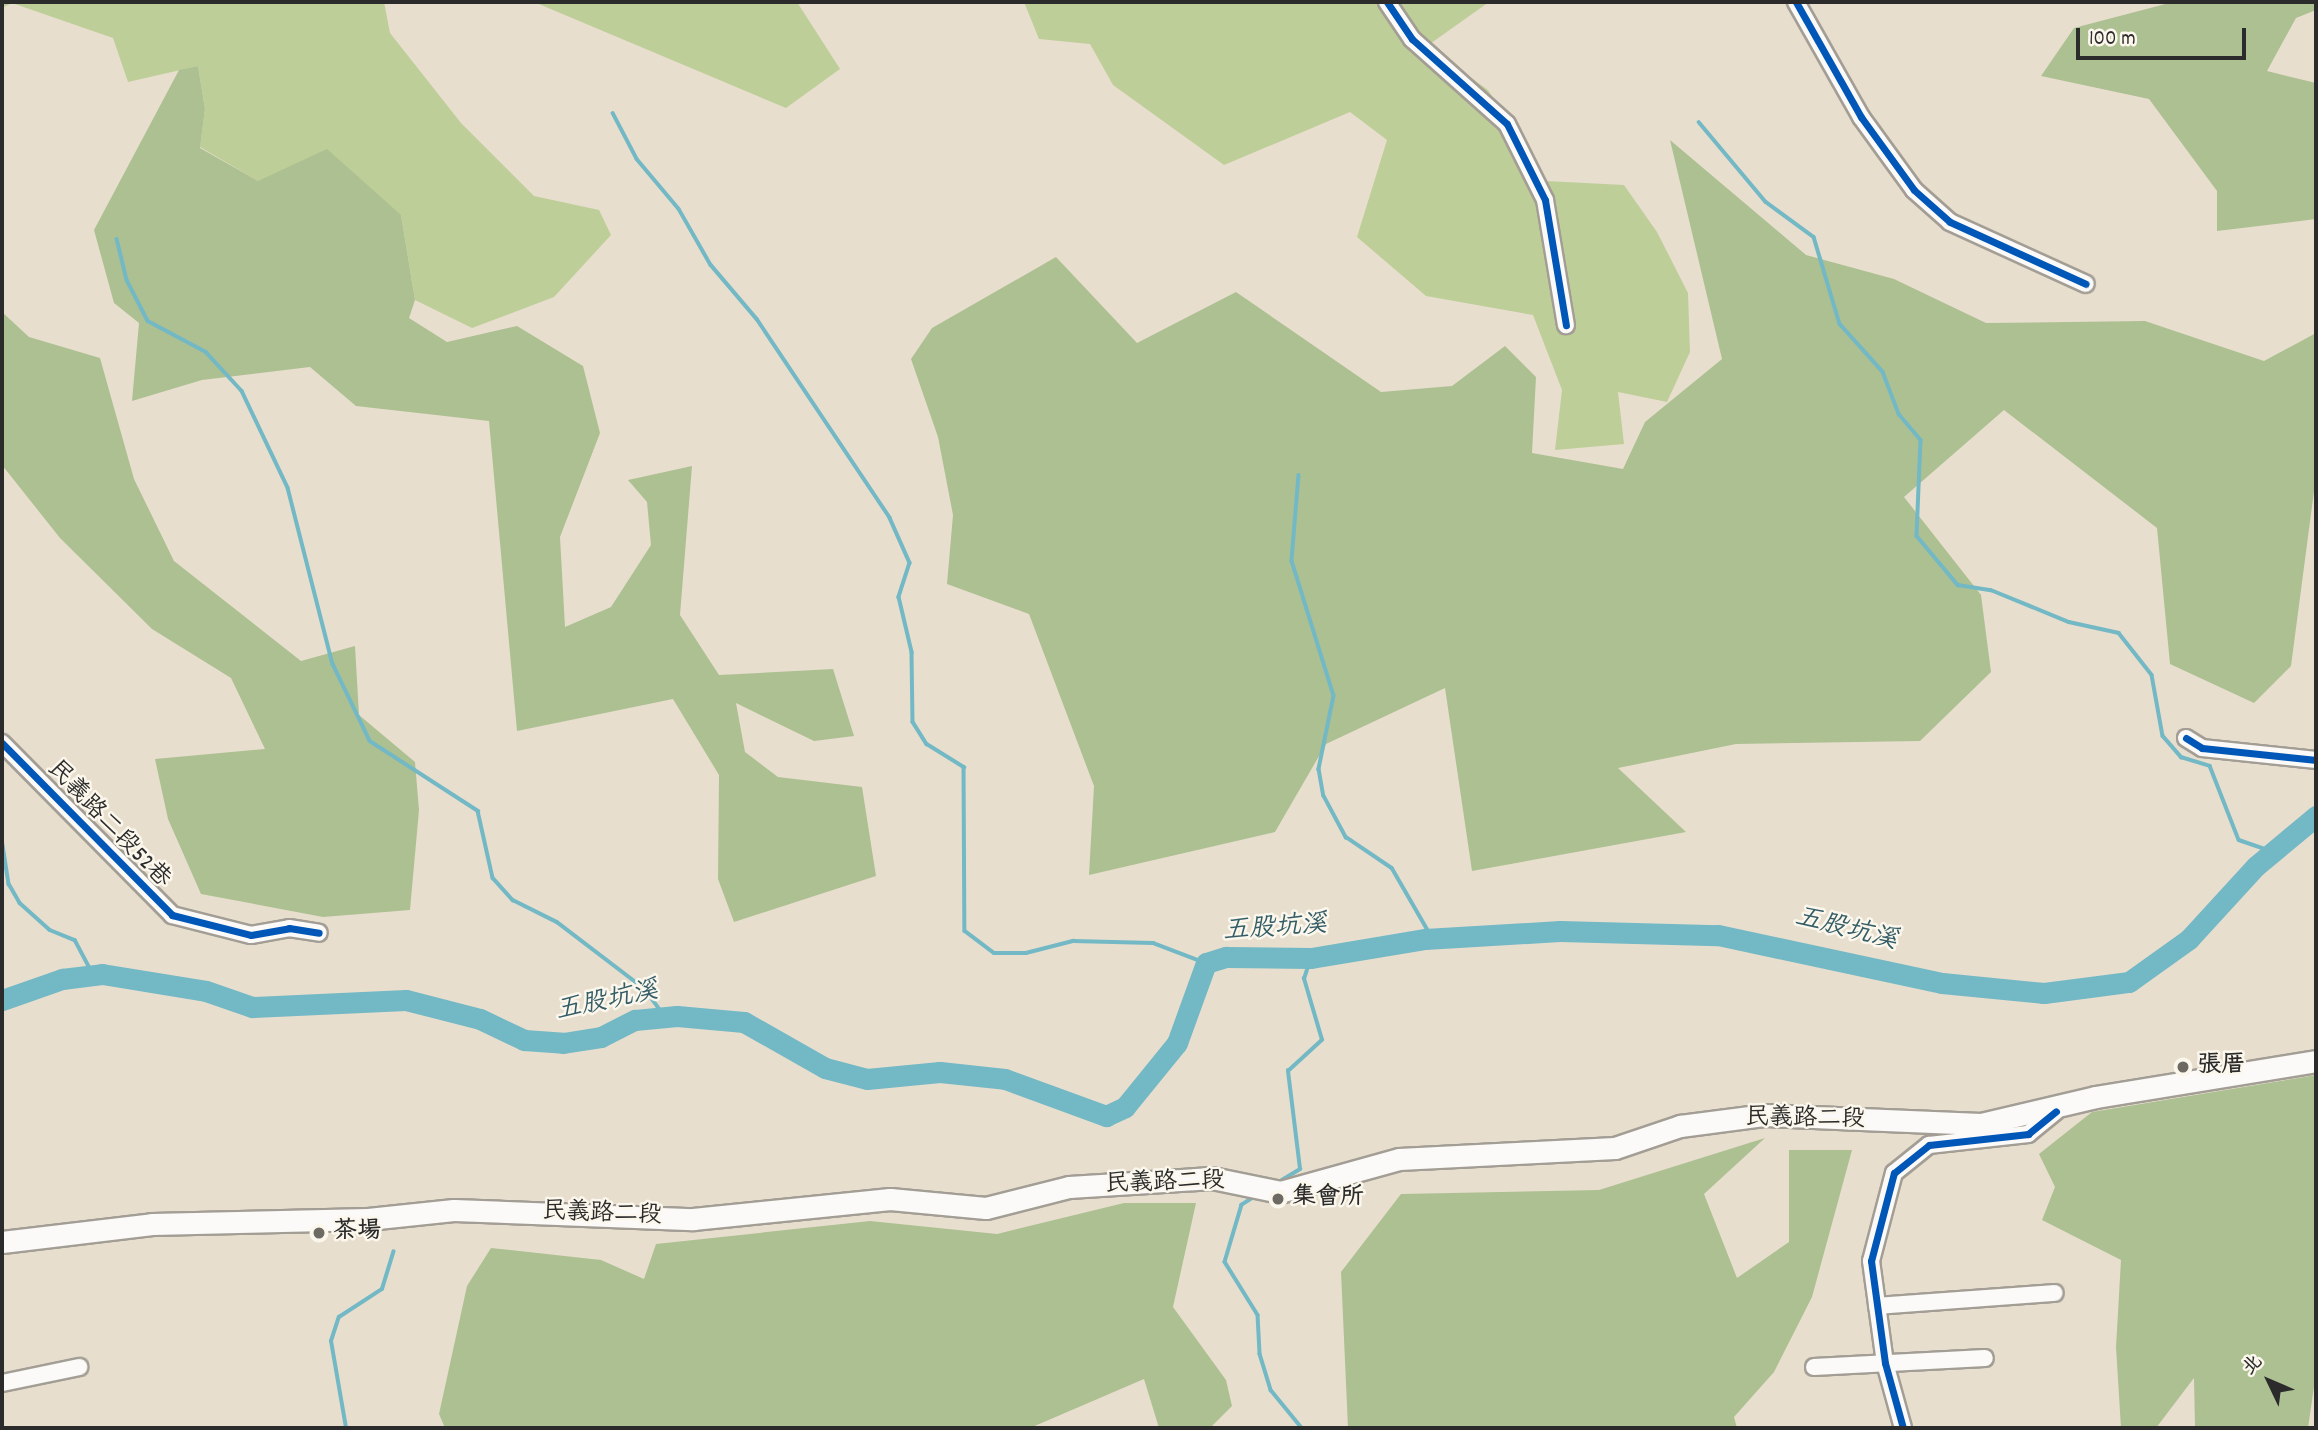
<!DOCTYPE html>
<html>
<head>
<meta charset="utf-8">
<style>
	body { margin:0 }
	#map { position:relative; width:2318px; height:1430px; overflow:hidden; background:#e8dece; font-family:Dekko,"LXGW WenKai TC",sans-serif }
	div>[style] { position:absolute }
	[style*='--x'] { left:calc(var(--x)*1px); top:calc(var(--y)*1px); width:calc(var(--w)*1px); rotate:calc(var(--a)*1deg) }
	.green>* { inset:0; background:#bece98 }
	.forest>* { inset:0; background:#adc092 }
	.stream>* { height:3.5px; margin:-1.75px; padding:0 1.75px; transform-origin:1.75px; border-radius:1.75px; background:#73b8c5 }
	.river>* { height:21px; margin:-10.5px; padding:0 10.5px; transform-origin:10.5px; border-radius:10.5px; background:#73b8c5 }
	.roads { filter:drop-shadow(2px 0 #a39e95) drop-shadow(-2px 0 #a39e95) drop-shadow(0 2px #a39e95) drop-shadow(0 -2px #a39e95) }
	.minor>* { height:16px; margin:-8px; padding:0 8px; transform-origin:8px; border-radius:8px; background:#fcfaf8 }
	.major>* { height:21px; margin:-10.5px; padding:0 10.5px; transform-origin:10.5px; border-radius:10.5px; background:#fcfaf8 }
	.cycleway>* { height:7px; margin:-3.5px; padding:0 3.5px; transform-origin:3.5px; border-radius:3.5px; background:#0057b8 }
	.dots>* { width:19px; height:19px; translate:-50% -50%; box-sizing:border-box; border:4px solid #fbf7ec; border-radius:50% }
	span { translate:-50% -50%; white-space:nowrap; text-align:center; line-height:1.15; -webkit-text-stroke:5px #fbf7ec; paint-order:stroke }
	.street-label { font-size:24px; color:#2b2b2b }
	.poi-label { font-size:24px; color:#2b2b2b; font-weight:700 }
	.left { translate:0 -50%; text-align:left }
	.water-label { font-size:26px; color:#345d67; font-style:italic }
	.frame { position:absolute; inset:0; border:4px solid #2b2b2b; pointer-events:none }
	.north { position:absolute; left:2234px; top:1346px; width:70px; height:70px; -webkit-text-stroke:5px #fbf7ec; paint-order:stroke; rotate:314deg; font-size:19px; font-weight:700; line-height:28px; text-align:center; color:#2b2b2b }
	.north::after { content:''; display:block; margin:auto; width:24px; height:32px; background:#2b2b2b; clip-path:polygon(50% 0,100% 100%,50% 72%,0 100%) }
	.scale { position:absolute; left:2076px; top:28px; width:170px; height:32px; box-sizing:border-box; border:4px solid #2b2b2b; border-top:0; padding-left:9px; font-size:21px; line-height:24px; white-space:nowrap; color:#2b2b2b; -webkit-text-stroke:5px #fbf7ec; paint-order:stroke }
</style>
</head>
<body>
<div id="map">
	<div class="green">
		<i style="clip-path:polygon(2px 2px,384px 2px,390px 33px,461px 123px,534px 196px,599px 210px,611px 235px,554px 297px,472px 328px,415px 300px,401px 215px,258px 181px,200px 147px,205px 109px,198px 66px,128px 82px,113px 38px,12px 3px,2px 8px)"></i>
		<i style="clip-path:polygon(534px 2px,797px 2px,840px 69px,786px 108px)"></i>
		<i style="clip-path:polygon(1024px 2px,1489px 2px,1427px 46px,1488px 90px,1546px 181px,1624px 185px,1657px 232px,1688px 293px,1690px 352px,1667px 402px,1618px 392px,1624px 444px,1555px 450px,1562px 390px,1533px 315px,1426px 296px,1357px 237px,1387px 140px,1350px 112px,1224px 165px,1113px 85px,1090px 44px,1039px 39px)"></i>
	</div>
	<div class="forest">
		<i style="clip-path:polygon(2173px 2px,2316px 2px,2316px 10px,2296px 18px,2267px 71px,2316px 83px,2316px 219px,2217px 231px,2217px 191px,2149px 99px,2041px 76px,2074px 28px)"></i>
		<i style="clip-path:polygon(198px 66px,205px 109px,200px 148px,258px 181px,327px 149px,401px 215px,415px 300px,409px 318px,447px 342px,517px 326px,583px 366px,600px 433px,560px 537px,565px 627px,611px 607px,651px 545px,647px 502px,628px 480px,692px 466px,680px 615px,719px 675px,833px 669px,854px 736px,814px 741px,736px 703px,745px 752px,778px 777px,862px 787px,876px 876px,734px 922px,718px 879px,719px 775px,673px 699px,517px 731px,489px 421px,356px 406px,310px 367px,202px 380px,132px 401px,139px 323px,114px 303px,94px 230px,179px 70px)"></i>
		<i style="clip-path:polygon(1670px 140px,1806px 255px,1894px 279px,1986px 323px,2145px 321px,2264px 361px,2316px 333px,2316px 476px,2291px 666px,2254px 703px,2170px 664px,2157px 528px,2004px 410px,1904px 497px,1981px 595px,1991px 672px,1920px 741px,1736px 744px,1618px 768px,1686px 832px,1472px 871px,1445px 688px,1326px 744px,1275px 832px,1089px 875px,1094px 786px,1029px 614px,947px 584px,953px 515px,938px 437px,911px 359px,932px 328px,1056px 257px,1137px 343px,1236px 292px,1381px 392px,1452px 386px,1505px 346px,1536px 377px,1532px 453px,1623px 469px,1645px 422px,1722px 359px)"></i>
		<i style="clip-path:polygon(2px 312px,29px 337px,100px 358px,134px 479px,174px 561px,301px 661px,355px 646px,359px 715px,415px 762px,419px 810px,410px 910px,323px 917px,201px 894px,168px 819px,155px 759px,265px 749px,231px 678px,152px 629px,60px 538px,2px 465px)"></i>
		<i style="clip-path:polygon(2316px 1075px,2316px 1373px,2308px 1428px,2195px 1428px,2194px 1378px,2156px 1428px,2121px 1428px,2116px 1347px,2121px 1260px,2042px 1220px,2055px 1187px,2039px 1154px,2092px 1112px)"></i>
		<i style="clip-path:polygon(1765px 1138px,1704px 1194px,1737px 1278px,1789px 1242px,1789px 1150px,1852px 1150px,1812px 1297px,1774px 1372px,1734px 1417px,1737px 1428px,1348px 1428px,1341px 1272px,1401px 1194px,1599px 1190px)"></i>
		<i style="clip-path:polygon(1124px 1203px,1196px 1203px,1173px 1307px,1226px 1380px,1232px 1406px,1210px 1428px,1159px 1428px,1144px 1379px,1030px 1428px,445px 1428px,439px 1414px,467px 1286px,491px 1248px,601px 1260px,644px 1279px,656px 1244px,870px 1221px,997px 1234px)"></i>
	</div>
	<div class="stream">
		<i style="--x:613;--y:113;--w:52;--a:62.4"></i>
		<i style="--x:637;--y:159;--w:65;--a:50"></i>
		<i style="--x:679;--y:209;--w:64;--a:60.3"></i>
		<i style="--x:711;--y:265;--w:71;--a:49.6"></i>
		<i style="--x:757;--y:319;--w:239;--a:56.2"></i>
		<i style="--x:890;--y:518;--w:49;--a:66"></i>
		<i style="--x:910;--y:563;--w:36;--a:108"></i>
		<i style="--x:899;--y:597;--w:57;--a:76.7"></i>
		<i style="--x:912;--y:652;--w:70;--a:89.2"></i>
		<i style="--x:913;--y:722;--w:26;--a:58"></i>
		<i style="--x:927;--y:744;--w:44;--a:31.9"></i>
		<i style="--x:964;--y:767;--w:164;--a:89.7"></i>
		<i style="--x:965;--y:931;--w:36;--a:37"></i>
		<i style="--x:994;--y:953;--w:32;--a:0"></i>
		<i style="--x:1026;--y:953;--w:49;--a:-14.3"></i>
		<i style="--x:1073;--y:941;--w:80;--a:1.4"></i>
		<i style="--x:1153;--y:943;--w:57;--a:20.7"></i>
		<i style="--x:1699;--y:122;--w:104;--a:50.1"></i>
		<i style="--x:1766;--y:202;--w:59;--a:36.1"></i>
		<i style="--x:1814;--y:237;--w:91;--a:73.4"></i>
		<i style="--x:1840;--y:324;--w:64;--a:48.1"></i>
		<i style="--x:1883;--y:372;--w:45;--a:69.1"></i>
		<i style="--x:1899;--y:414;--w:34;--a:50"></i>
		<i style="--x:1921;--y:440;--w:96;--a:92.4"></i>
		<i style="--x:1917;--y:536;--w:64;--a:50.1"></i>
		<i style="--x:1958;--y:585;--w:33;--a:9"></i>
		<i style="--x:1991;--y:590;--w:84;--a:22.3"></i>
		<i style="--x:2069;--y:622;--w:51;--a:12.4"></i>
		<i style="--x:2119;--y:633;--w:53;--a:51.8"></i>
		<i style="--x:2152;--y:675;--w:62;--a:79.8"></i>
		<i style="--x:2163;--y:736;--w:28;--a:49"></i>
		<i style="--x:2181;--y:757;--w:30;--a:17"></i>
		<i style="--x:2210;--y:766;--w:79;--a:68.6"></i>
		<i style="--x:2239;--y:840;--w:36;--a:19"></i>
		<i style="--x:117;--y:239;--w:42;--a:76.3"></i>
		<i style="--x:127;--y:280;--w:46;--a:62.9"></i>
		<i style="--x:148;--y:321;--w:66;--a:28.1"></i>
		<i style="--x:206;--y:352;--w:53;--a:47.3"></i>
		<i style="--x:242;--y:391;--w:107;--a:64.6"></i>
		<i style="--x:288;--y:488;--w:182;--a:75.7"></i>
		<i style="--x:333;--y:664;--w:85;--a:64.3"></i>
		<i style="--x:370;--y:741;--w:129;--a:32.9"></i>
		<i style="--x:478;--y:811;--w:69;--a:77.4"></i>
		<i style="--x:493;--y:878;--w:30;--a:48"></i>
		<i style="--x:513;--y:900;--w:49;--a:26.6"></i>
		<i style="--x:557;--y:922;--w:111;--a:37.3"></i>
		<i style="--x:645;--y:989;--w:34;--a:54"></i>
		<i style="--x:1299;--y:475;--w:86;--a:94.7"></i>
		<i style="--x:1292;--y:561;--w:141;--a:72.7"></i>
		<i style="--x:1334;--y:696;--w:75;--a:101.6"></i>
		<i style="--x:1319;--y:769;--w:27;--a:80"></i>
		<i style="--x:1324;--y:796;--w:47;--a:61.8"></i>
		<i style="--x:1346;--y:837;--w:55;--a:34"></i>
		<i style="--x:1392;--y:868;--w:82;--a:60"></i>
		<i style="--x:2;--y:839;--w:46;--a:81.2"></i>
		<i style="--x:9;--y:884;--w:22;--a:60"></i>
		<i style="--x:20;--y:903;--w:40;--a:42"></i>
		<i style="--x:50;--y:930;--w:27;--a:22"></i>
		<i style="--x:75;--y:940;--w:40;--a:62"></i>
		<i style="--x:1277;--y:1183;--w:27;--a:-31"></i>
		<i style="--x:1300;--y:1169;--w:99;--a:-97"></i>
		<i style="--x:1288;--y:1071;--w:46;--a:-42.4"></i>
		<i style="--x:1322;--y:1040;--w:64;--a:-106.4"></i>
		<i style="--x:1304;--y:979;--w:22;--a:-72"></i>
		<i style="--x:1258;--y:1195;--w:19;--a:148"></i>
		<i style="--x:1242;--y:1205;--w:59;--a:106.6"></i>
		<i style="--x:1225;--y:1262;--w:62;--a:58.1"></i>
		<i style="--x:1258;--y:1315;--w:39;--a:87"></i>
		<i style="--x:1260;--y:1354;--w:38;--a:73"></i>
		<i style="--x:1271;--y:1390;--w:49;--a:50.8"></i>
		<i style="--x:346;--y:1428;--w:88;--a:-99.8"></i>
		<i style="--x:331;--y:1341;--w:25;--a:-72"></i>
		<i style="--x:339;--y:1317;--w:51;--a:-33.1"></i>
		<i style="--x:382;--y:1289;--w:39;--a:-73"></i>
	</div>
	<div class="river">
		<i style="--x:2;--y:1000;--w:64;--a:-19.3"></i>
		<i style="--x:62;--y:979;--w:40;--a:-7.1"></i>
		<i style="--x:102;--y:974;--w:105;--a:9.3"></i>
		<i style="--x:206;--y:991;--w:49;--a:19.2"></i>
		<i style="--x:252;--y:1007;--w:154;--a:-2.6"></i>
		<i style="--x:406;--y:1000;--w:76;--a:14.4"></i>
		<i style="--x:480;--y:1019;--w:49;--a:25.5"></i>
		<i style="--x:524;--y:1040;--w:39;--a:4"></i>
		<i style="--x:563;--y:1043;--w:38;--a:-9"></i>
		<i style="--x:601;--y:1037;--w:38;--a:-27"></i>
		<i style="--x:635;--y:1020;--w:42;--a:-5.4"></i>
		<i style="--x:677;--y:1016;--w:67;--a:5.1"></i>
		<i style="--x:744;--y:1022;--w:93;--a:29.6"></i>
		<i style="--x:825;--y:1068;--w:43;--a:14.7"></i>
		<i style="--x:867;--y:1079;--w:73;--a:-5.5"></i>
		<i style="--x:940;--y:1072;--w:65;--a:6.1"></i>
		<i style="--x:1005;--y:1079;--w:108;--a:20.1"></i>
		<i style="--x:1106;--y:1116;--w:21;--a:-25"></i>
		<i style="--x:1125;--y:1107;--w:82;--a:-50.9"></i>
		<i style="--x:1177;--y:1043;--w:85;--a:-70.1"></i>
		<i style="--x:1206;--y:963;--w:21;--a:-17"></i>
		<i style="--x:1226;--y:957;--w:85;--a:0.7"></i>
		<i style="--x:1311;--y:958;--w:116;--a:-9.5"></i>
		<i style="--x:1425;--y:939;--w:135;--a:-3.4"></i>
		<i style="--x:1560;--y:931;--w:158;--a:1.5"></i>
		<i style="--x:1718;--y:935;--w:229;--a:12.1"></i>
		<i style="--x:1942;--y:983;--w:102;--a:5.6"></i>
		<i style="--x:2044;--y:993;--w:86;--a:-7.4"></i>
		<i style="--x:2129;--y:982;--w:74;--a:-35.6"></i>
		<i style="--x:2189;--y:939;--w:99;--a:-47.5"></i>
		<i style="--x:2256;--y:866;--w:78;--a:-39.8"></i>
	</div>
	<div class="roads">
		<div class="minor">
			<i style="--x:1387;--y:2;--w:45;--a:56"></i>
			<i style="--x:1412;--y:39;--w:127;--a:41.8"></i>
			<i style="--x:1507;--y:124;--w:85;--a:63.4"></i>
			<i style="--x:1545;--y:200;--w:127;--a:80.5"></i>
			<i style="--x:1796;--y:2;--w:132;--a:60.5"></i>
			<i style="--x:1861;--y:117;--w:90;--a:54"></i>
			<i style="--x:1914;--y:190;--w:48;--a:41.6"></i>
			<i style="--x:1950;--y:222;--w:149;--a:24.5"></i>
			<i style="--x:2186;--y:738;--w:19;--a:32"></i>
			<i style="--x:2202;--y:748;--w:115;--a:6"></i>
			<i style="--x:2;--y:743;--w:242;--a:45.3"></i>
			<i style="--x:172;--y:915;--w:81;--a:14.2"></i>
			<i style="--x:251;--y:935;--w:39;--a:-10"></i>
			<i style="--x:289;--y:928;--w:30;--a:9"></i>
			<i style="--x:1877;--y:1306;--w:178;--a:-4.2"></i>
			<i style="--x:1814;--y:1367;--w:171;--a:-3"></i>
			<i style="--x:2;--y:1383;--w:79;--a:-11.7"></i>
			<i style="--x:1903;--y:1428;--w:67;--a:-105.5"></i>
			<i style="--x:1885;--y:1363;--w:103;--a:-97.8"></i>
			<i style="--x:1871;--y:1261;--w:91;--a:-75.4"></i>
			<i style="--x:1894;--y:1173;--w:45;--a:-38.7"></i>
			<i style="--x:1929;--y:1145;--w:100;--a:-6.3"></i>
			<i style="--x:2028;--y:1134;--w:36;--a:-39"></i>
		</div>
		<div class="major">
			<i style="--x:2;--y:1242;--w:151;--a:-6.8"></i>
			<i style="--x:152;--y:1224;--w:216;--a:-1.3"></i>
			<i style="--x:368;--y:1219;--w:86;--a:-6"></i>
			<i style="--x:454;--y:1210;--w:239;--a:2.2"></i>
			<i style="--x:693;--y:1219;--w:198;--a:-5.8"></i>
			<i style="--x:890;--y:1199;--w:96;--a:5.4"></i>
			<i style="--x:986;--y:1208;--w:86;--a:-14.2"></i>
			<i style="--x:1069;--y:1187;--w:143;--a:-3.6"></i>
			<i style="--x:1212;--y:1178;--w:69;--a:11.6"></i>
			<i style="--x:1280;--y:1192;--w:123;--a:-15.5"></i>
			<i style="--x:1399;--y:1159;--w:216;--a:-2.9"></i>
			<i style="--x:1615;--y:1148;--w:69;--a:-18.7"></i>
			<i style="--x:1680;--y:1126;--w:86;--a:-7.4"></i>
			<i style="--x:1765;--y:1115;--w:216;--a:2.4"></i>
			<i style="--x:1981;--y:1124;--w:118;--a:-13.2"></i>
			<i style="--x:2096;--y:1097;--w:223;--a:-9.3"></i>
		</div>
	</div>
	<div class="cycleway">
		<i style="--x:1387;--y:2;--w:45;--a:56"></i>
		<i style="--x:1412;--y:39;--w:127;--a:41.8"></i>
		<i style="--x:1507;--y:124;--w:85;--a:63.4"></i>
		<i style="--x:1545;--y:200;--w:127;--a:80.5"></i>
		<i style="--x:1796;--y:2;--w:132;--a:60.5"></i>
		<i style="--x:1861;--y:117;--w:90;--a:54"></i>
		<i style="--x:1914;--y:190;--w:48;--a:41.6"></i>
		<i style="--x:1950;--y:222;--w:149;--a:24.5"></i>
		<i style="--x:2186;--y:738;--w:19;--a:32"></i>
		<i style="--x:2202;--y:748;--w:115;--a:6"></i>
		<i style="--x:2;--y:743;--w:242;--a:45.3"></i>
		<i style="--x:172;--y:915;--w:81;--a:14.2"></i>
		<i style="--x:251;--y:935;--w:39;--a:-10"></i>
		<i style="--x:289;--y:928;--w:30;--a:9"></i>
		<i style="--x:1903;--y:1428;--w:67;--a:-105.5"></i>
		<i style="--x:1885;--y:1363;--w:103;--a:-97.8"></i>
		<i style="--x:1871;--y:1261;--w:91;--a:-75.4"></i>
		<i style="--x:1894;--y:1173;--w:45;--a:-38.7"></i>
		<i style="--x:1929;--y:1145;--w:100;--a:-6.3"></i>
		<i style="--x:2028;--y:1134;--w:36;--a:-39"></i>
	</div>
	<div class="dots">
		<i style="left:2183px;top:1067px;background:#6d6a64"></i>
		<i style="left:1278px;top:1199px;background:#6d6a64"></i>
		<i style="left:319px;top:1233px;background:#6d6a64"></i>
	</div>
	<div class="street-label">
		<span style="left:108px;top:825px;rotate:46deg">民義路二段52巷</span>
		<span style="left:1805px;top:1120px;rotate:1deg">民義路二段</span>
		<span style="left:1165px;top:1184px;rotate:-2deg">民義路二段</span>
		<span style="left:602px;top:1215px;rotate:2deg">民義路二段</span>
	</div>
	<div class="poi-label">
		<span class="left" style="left:2197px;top:1067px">張厝</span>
		<span class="left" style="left:1292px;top:1199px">集會所</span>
		<span class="left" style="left:333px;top:1233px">茶場</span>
	</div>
	<div class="water-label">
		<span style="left:1275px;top:929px;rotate:-4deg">五股坑溪</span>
		<span style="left:1846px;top:930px;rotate:14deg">五股坑溪</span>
		<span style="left:607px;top:1002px;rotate:-12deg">五股坑溪</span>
	</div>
	<div class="frame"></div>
	<div class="north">北</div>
	<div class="scale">100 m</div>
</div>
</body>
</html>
